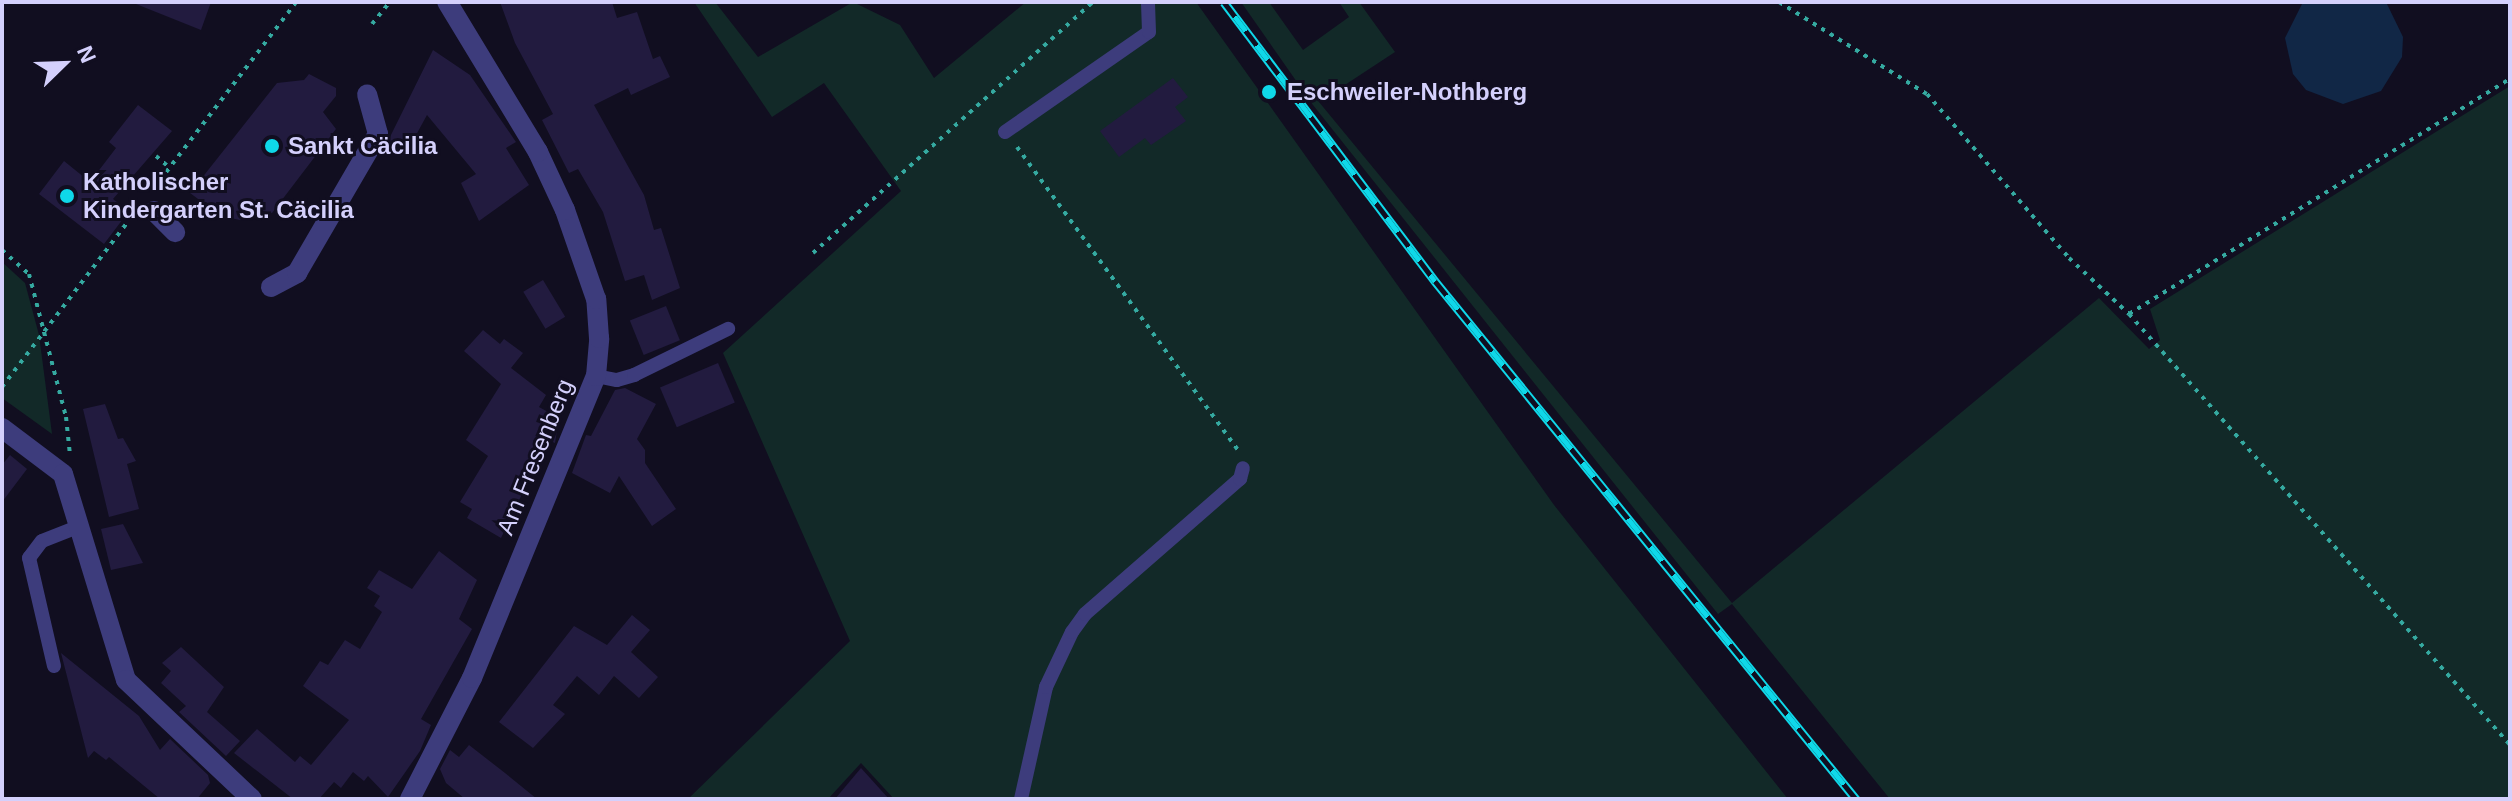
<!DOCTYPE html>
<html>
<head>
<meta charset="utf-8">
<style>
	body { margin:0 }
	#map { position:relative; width:2512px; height:801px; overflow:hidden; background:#110e20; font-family:Arial,sans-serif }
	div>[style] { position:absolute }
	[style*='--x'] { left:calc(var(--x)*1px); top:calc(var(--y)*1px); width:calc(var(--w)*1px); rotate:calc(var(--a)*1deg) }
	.green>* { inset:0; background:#122928 }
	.water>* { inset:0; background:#112746 }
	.building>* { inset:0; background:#221b3f; transform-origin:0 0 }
	.path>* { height:4px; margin-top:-2px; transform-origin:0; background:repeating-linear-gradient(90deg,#35aaa1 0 4px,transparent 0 10px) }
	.service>* { height:14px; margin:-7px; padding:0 7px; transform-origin:7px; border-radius:7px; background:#3d3c7c }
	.pedestrian>* { height:20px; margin:-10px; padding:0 10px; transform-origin:10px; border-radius:10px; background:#3d3c7c }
	.minor>* { height:20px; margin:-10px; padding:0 10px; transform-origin:10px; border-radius:10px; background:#3d3c7c }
	.tertiary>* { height:20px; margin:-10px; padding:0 10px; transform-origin:10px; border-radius:10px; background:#3d3c7c }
	.rail>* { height:9px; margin-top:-4.5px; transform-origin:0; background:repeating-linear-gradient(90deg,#110e20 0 18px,#0fd8e9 0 36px); box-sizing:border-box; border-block:2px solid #0fd8e9 }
	.dots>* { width:22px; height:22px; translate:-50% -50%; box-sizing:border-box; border:4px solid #110e20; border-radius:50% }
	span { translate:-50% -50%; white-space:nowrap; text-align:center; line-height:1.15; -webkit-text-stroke:6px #110e20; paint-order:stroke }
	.poi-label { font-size:24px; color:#d4d0fc; font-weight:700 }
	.left { translate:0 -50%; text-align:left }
	.street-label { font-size:24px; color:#d4d0fc }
	.frame { position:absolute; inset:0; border:4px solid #d4d0fc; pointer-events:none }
	.north { position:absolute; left:24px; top:24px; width:80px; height:80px; -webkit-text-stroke:6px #110e20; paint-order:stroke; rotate:67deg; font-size:22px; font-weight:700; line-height:32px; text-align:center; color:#d4d0fc }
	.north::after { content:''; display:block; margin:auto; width:28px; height:36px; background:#d4d0fc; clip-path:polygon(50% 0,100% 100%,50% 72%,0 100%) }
</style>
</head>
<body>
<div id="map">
	<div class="green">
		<i style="clip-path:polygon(694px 2px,715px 2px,758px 57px,853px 2px,900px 25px,934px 78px,1026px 2px,1196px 2px,1554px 505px,1788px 799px,894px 799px,861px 763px,828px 799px,688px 799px,850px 641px,723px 353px,901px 191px,824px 83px,772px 117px)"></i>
		<i style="clip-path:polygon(1241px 2px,1269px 2px,1303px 50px,1349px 17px,1339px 2px,1359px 2px,1395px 52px,1319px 102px,1732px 603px,2099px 298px,2149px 349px,2160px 340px,2150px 309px,2510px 86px,2510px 799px,1890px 799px,1732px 604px,1718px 614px,1313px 105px)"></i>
		<i style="clip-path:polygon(2px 262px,25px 283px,39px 335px,52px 434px,2px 398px)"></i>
	</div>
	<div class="water">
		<i style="clip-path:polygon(2303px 2px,2386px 2px,2403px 37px,2402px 57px,2381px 91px,2343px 104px,2306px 90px,2293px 74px,2285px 38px)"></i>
	</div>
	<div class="building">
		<i style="clip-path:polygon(131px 2px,211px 2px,201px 30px)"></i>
		<i style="clip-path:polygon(500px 2px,612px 2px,617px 18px,637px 12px,653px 59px,660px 56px,670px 77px,631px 95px,628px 88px,594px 105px,644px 195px,654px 230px,661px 228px,680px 288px,652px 300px,644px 275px,625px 281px,603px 212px,578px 169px,569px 173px,542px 120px,553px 114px,515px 43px)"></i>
		<i style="clip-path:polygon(433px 50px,470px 75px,516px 142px,506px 148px,529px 185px,479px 221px,461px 183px,476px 174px,427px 115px,404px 157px,385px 147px)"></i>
		<i style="clip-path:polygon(309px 74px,336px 88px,336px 96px,323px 112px,336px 129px,272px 213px,257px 210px,240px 220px,221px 216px,190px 193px,277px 83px,304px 80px)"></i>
		<i style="clip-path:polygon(1173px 78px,1188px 97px,1175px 107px,1186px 121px,1151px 145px,1145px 138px,1119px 157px,1100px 131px)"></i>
		<i style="clip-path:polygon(138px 105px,172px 131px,113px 199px,129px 211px,104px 244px,39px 194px,64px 161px,90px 182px,116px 148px,109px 142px)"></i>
		<i style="left:543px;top:280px;width:43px;height:23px;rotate:59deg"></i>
		<i style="left:666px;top:306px;width:37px;height:39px;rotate:68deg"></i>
		<i style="clip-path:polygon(483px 330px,500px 344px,504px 339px,523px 353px,511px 368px,546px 395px,539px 407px,559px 418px,555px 443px,548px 440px,544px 448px,501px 538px,467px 518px,472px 509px,460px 502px,488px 456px,466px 440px,501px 384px,464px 351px)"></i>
		<i style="left:718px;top:363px;width:43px;height:63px;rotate:67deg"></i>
		<i style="clip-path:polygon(625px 388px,656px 404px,637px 439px,645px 450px,645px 463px,676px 509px,652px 526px,619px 476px,610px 493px,572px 473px,586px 435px,591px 436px,615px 390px)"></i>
		<i style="clip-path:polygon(105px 404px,118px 439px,123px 438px,136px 461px,127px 464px,139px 509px,109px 517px,83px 409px)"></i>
		<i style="clip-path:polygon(10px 455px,27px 469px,2px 502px,2px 465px)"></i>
		<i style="clip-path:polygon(123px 524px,143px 563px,111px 570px,101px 529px)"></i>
		<i style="clip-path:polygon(439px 551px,477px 580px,459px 619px,472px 629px,421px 719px,431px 725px,420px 751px,388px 797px,368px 776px,364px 781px,353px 772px,341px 788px,334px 782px,319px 799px,293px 799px,234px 753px,257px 729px,295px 762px,300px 756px,311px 765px,349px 720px,303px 686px,320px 661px,328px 665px,345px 640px,360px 649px,382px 612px,374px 606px,380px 596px,367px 588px,379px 570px,412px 589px)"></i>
		<i style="clip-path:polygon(632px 615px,650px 630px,631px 652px,658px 677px,639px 698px,614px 676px,599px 695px,577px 676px,553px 705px,565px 714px,533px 748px,499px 722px,574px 626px,607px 645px)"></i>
		<i style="clip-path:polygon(181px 647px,224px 687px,207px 712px,240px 741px,226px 756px,179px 712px,186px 706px,161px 683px,171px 671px,162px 663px)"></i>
		<i style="clip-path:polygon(61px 653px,139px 716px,160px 750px,170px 739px,208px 775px,210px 783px,197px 799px,160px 799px,109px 757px,106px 760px,94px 751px,88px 758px)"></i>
		<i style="clip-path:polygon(469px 745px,505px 773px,537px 799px,465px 799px,446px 783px,440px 769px,450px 750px,459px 757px)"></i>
		<i style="clip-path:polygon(861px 768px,889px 799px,835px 799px)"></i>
	</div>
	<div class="path">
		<i style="--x:1779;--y:2;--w:174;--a:31.9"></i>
		<i style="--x:1927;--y:94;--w:217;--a:49.1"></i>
		<i style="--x:2069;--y:258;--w:82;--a:43"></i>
		<i style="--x:2129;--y:314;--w:575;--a:48.52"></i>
		<i style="--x:372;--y:24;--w:28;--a:-51"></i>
		<i style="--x:1017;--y:147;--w:375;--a:53.9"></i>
		<i style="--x:156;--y:156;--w:18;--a:41"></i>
		<i style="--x:154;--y:188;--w:234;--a:-52.6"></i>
		<i style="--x:2;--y:250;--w:36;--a:42"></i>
		<i style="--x:29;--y:274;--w:148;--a:75.5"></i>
		<i style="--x:66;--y:417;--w:36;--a:84"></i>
		<i style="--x:813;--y:253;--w:376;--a:-41.9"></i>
		<i style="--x:2129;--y:314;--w:448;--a:-31.7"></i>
		<i style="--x:2;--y:387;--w:218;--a:-52.7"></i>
	</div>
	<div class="service">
		<i style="--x:1005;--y:132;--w:175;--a:-34.8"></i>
		<i style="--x:1149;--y:32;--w:30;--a:-92"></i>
		<i style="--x:596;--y:376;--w:21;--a:11"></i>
		<i style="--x:617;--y:380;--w:18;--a:-16"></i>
		<i style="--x:634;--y:375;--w:105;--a:-26.1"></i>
		<i style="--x:54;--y:666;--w:111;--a:-103"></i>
		<i style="--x:29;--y:558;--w:21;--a:-53"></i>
		<i style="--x:42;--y:541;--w:41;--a:-21.5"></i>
		<i style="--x:1021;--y:799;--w:115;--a:-77.4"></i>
		<i style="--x:1046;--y:687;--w:61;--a:-64.7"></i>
		<i style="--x:1072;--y:632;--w:22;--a:-54"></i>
		<i style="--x:1085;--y:614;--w:206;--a:-41.1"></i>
		<i style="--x:1240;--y:479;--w:11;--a:-75"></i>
	</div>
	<div class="pedestrian">
		<i style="--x:154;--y:211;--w:30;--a:45"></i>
		<i style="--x:271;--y:287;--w:30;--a:-28"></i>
		<i style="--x:297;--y:273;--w:161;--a:-59.8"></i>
		<i style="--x:378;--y:134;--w:41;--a:-105.4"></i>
	</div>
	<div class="minor">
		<i style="--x:2;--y:428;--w:76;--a:37"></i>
		<i style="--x:63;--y:474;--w:215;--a:73"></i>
		<i style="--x:126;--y:680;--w:173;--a:43.4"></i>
	</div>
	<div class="tertiary">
		<i style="--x:410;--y:799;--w:136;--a:-62.9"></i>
		<i style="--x:472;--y:678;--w:326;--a:-67.7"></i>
		<i style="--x:596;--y:376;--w:38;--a:-85"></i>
		<i style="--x:599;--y:338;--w:39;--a:-94"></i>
		<i style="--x:596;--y:299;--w:94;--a:-109.2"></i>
		<i style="--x:565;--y:210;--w:64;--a:-115"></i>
		<i style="--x:538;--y:152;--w:175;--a:-121.2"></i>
	</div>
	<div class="rail">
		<i style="--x:1224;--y:2;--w:350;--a:52.9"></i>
		<i style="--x:1435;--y:281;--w:668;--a:50.9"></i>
	</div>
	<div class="dots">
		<i style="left:1269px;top:92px;background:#0fd8e9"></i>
		<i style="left:272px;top:146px;background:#0fd8e9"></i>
		<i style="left:67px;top:196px;background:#0fd8e9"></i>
	</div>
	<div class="poi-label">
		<span class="left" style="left:1287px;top:92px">Eschweiler-Nothberg</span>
		<span class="left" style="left:288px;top:146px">Sankt Cäcilia</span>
		<span class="left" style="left:83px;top:196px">Katholischer<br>Kindergarten St. Cäcilia</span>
	</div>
	<div class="street-label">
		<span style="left:535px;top:457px;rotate:-68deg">Am Fresenberg</span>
	</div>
	<div class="frame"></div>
	<div class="north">N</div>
</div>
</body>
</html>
